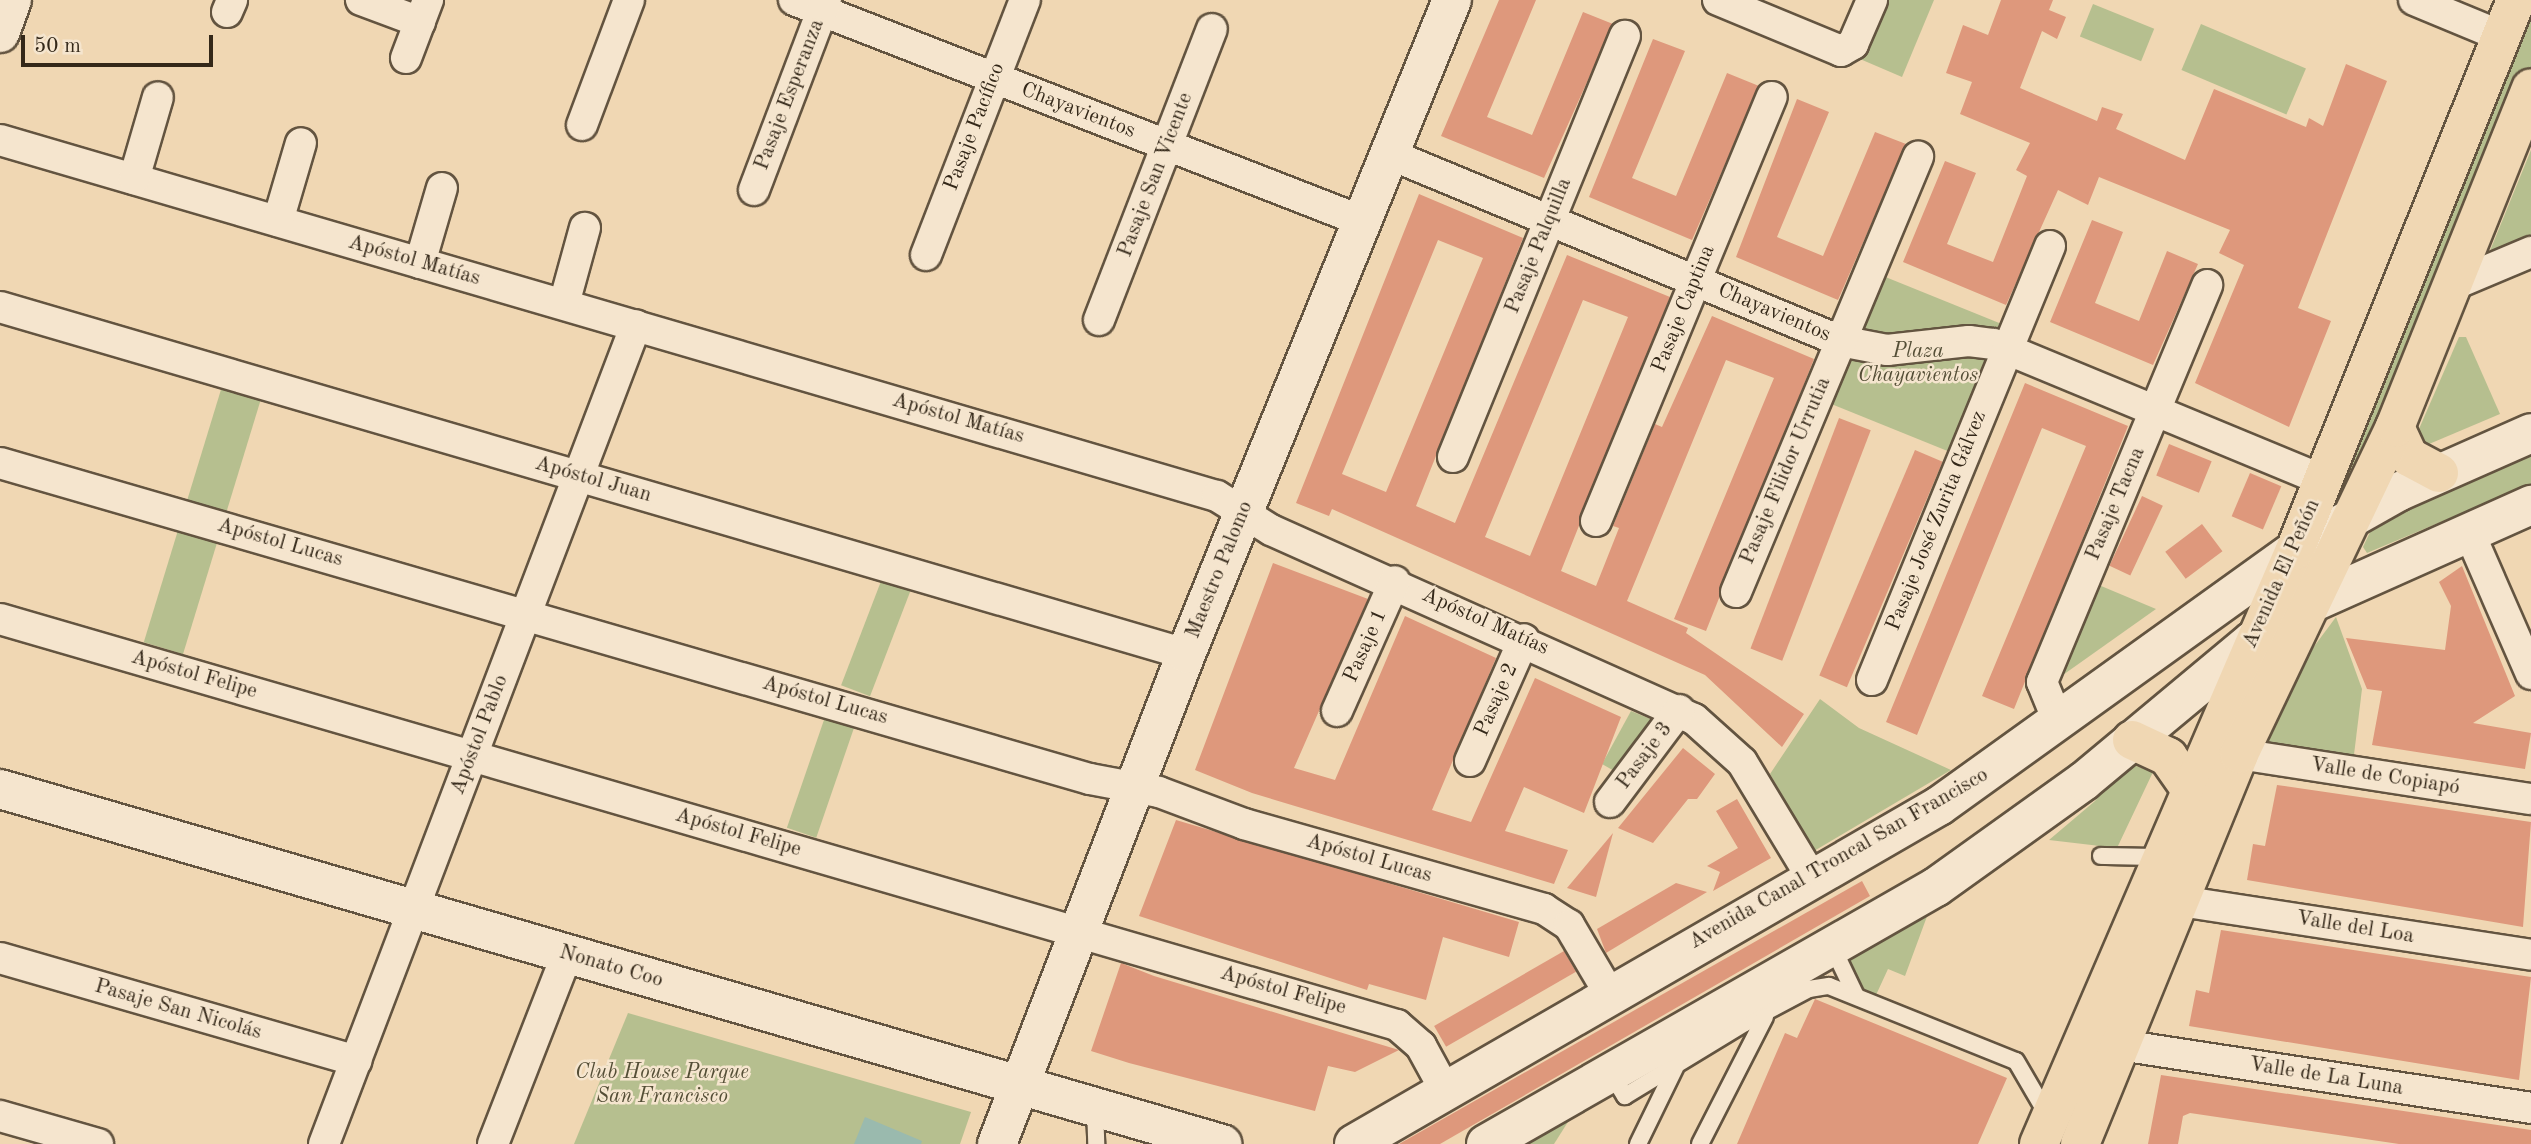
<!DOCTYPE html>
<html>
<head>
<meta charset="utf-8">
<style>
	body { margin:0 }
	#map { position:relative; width:2531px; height:1144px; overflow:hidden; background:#f0d7b3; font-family:"Old Standard TT",serif }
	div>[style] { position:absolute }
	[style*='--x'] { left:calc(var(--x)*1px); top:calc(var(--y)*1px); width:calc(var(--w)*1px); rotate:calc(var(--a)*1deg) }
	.green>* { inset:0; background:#b6bf8f; transform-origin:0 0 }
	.water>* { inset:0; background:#9abaae }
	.building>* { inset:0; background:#de987c; transform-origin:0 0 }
	.roads { filter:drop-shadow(2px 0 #635440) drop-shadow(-2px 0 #635440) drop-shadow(0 2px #635440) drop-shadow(0 -2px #635440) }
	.lane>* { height:16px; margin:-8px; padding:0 8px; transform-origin:8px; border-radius:8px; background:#f5e5ce }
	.street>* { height:30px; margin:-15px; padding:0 15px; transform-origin:15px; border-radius:15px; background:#f5e5ce }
	.secondary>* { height:38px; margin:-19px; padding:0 19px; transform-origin:19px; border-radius:19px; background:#f5e5ce }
	.primary>* { height:38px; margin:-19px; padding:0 19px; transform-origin:19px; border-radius:19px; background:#f0d7b3 }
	span { translate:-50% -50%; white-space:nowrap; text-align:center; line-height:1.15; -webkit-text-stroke:5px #f5e5ce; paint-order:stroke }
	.street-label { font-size:21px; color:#342819 }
	.park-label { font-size:21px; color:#544e36; font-style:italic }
	.scale { position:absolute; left:21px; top:35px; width:192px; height:32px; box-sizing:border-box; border:4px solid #342819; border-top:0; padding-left:9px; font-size:21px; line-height:24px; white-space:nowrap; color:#342819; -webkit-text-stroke:5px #f5e5ce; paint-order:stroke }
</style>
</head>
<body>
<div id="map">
	<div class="green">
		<i style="clip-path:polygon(1884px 0,1934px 0,1902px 77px,1860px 59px)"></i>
		<i style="clip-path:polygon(2531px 0,2531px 71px,2345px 497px,2340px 495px,2335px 489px)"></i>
		<i style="left:2093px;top:4px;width:66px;height:35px;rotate:22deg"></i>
		<i style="left:2201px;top:24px;width:114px;height:50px;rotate:23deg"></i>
		<i style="clip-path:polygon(2531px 150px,2531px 243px,2485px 263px)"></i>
		<i style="left:1883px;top:276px;width:130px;height:138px;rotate:22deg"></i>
		<i style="clip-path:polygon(2459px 337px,2466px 337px,2500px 414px,2422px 447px,2415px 438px)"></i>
		<i style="left:223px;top:383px;width:41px;height:271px;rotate:17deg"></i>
		<i style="clip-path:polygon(2531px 447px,2531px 484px,2367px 553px,2363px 547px,2377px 517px)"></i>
		<i style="left:883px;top:576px;width:31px;height:117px;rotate:21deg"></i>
		<i style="clip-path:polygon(2094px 583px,2156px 609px,2053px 682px)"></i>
		<i style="clip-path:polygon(2336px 617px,2362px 689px,2353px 763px,2270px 754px,2268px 742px,2298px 668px)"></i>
		<i style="clip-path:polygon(1820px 699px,1859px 728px,1951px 770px,1814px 851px,1770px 774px)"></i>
		<i style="clip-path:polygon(1631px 711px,1653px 720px,1616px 772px,1602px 764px)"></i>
		<i style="left:825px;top:717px;width:31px;height:117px;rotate:19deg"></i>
		<i style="clip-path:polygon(2125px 762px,2153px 772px,2117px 848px,2049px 840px,2095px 801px)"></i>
		<i style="clip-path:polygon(1929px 911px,1905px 976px,1888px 969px,1876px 995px,1860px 988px,1848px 955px)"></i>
		<i style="clip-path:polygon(628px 1013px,971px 1112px,960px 1144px,574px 1144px)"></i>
		<i style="clip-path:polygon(1573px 1114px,1554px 1144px,1523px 1144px)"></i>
	</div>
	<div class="water">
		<i style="clip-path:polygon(865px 1117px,922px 1141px,921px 1144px,854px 1144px)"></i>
	</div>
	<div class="building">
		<i style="clip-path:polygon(1499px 0,1536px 0,1487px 117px,1532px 135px,1583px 12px,1613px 24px,1544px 178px,1441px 136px)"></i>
		<i style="clip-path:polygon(2001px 0,2053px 0,2049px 10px,2066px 17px,2057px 39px,2042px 31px,2020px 88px,2097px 121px,2102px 107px,2123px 114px,2116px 129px,2185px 160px,2214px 89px,2306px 127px,2309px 118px,2323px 126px,2346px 64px,2387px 81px,2298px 308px,2331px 321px,2289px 427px,2195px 383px,2244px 265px,2219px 253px,2230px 230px,2099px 177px,2088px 205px,2058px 190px,2006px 305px,1903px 262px,1945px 161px,1976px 173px,1947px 244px,1993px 262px,2027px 176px,2016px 170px,2030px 143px,1960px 114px,1972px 82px,1946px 73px,1963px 25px,1988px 35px)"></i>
		<i style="clip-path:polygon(1653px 39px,1685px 51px,1632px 178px,1676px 196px,1727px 73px,1759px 86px,1692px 240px,1589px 197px)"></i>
		<i style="clip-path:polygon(1797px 99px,1829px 112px,1777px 237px,1823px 256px,1875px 132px,1906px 144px,1838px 300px,1736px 257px)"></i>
		<i style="clip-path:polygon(evenodd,1419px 194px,1523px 238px,1416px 506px,1455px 523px,1567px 255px,1670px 297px,1561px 571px,1596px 586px,1619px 528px,1613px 526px,1655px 424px,1662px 427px,1712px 316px,1814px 359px,1706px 631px,1674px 619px,1774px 378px,1726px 360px,1627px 601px,1688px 628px,1686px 633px,1804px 714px,1782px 747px,1705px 675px,1332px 509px,1329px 516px,1296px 503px,1419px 194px,1438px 240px,1483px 258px,1386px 492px,1342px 474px,1438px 240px,1419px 194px,1583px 300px,1628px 317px,1530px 556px,1485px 537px,1583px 300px)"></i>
		<i style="clip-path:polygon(2092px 220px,2123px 232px,2095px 303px,2139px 321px,2167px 251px,2198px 264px,2153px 365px,2050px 322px)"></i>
		<i style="clip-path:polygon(2025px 383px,2128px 426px,2014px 709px,1982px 696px,2086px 446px,2042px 428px,1917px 735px,1886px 722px)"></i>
		<i style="left:1839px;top:418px;width:34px;height:247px;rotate:21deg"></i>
		<i style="left:2169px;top:444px;width:46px;height:34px;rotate:22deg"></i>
		<i style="left:1915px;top:450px;width:30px;height:245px;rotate:23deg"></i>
		<i style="left:2250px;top:473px;width:34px;height:47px;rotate:23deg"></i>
		<i style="left:2142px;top:496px;width:23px;height:77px;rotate:25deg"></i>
		<i style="left:2202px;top:524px;width:34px;height:46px;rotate:53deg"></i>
		<i style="clip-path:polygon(1273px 563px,1368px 599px,1294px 768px,1335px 780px,1405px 616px,1496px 658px,1432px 810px,1471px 822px,1535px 678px,1621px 717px,1584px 813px,1524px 787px,1505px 831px,1568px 850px,1554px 884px,1252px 793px,1195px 770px)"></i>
		<i style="clip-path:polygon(2462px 566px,2515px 696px,2473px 723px,2531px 733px,2525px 769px,2372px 745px,2382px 691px,2367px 689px,2346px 638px,2445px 650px,2451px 606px,2439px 582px)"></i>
		<i style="clip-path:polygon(1683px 748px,1715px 774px,1697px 799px,1688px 799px,1653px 843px,1618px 828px)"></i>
		<i style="clip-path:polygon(2277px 785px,2531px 822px,2523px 927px,2247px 880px,2253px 844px,2265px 846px)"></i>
		<i style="clip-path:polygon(1737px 799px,1771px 858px,1713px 891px,1720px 872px,1707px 866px,1738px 848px,1716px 811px)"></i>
		<i style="clip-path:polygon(1176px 820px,1519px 922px,1509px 957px,1443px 937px,1426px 1000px,1369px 984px,1367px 990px,1139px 916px)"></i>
		<i style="clip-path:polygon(1613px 833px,1596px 897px,1567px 888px)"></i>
		<i style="clip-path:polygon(1862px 881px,1870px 896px,1440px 1144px,1399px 1144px)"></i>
		<i style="clip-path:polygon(1676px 883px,1707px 892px,1606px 953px,1597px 929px)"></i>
		<i style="clip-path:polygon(2221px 930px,2531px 977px,2519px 1080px,2189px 1026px,2196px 990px,2209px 993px)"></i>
		<i style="left:1564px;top:951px;width:24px;height:150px;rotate:60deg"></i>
		<i style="clip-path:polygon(1121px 963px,1154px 976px,1399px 1050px,1355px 1072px,1328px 1066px,1315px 1111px,1129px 1063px,1091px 1051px)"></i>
		<i style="clip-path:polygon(1815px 999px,2007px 1078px,1978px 1144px,1737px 1144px,1785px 1033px,1797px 1038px)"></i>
		<i style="clip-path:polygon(2161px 1075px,2531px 1130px,2531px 1144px,2399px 1144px,2190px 1113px,2183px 1116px,2178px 1144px,2148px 1144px)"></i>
	</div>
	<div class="roads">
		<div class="lane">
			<i style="--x:2101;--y:856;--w:58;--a:1"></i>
			<i style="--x:1832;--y:946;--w:55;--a:64.4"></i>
			<i style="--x:1611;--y:1073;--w:27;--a:59"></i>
			<i style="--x:1625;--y:1096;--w:140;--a:-31.3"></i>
			<i style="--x:1745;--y:1023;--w:72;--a:-28"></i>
			<i style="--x:1809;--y:989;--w:20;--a:-9"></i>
			<i style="--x:1829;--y:986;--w:201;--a:21.9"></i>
			<i style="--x:2016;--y:1061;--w:64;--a:59.8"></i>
			<i style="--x:1095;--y:1107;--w:37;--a:88"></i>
			<i style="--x:1638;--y:1144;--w:85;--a:-64"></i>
			<i style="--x:1700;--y:1144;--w:143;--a:-62.9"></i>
		</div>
		<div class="street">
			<i style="--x:361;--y:0;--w:63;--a:20.4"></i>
			<i style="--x:794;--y:0;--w:609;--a:21.26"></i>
			<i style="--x:1718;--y:0;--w:133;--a:22.5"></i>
			<i style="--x:1841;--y:51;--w:14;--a:-30"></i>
			<i style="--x:1853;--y:44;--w:48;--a:-66.6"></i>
			<i style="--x:2414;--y:0;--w:94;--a:22.5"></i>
			<i style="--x:227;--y:12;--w:13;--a:-67"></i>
			<i style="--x:406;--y:58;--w:62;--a:-69.2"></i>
			<i style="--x:582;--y:125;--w:134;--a:-69.4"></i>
			<i style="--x:0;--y:140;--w:1268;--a:16.31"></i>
			<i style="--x:1217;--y:496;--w:64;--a:32.2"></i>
			<i style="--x:1271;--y:530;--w:463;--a:24.1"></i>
			<i style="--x:1694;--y:719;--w:64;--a:41.9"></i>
			<i style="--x:1742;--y:762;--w:135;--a:58.9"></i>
			<i style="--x:1389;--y:154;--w:488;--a:22.5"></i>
			<i style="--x:1840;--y:341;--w:48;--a:10.8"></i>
			<i style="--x:1887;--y:350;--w:82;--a:-6.3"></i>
			<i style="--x:1969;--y:341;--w:25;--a:7"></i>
			<i style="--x:1994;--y:344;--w:356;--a:22.5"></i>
			<i style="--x:134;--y:179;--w:85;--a:-73.7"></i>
			<i style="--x:754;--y:190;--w:203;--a:-69.2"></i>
			<i style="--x:278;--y:221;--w:81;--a:-73.6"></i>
			<i style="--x:926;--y:255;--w:274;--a:-68.8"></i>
			<i style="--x:420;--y:263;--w:78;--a:-73.7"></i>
			<i style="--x:2450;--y:286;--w:88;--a:-22.8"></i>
			<i style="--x:564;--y:304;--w:79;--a:-74.6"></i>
			<i style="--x:0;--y:307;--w:1236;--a:16.31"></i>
			<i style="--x:1099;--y:320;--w:312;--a:-68.8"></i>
			<i style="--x:1453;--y:457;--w:455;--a:-67.8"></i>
			<i style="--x:0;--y:463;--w:1135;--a:16.17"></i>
			<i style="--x:1090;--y:779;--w:70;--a:10.7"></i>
			<i style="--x:1159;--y:792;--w:91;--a:20.6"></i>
			<i style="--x:1244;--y:824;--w:312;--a:15.8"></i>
			<i style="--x:1544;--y:909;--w:30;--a:33"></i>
			<i style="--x:1569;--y:925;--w:79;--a:59.5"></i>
			<i style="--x:1596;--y:521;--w:459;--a:-67.5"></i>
			<i style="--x:2469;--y:532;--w:155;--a:66.4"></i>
			<i style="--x:1736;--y:592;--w:472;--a:-67.3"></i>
			<i style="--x:0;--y:619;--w:1455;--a:16.21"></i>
			<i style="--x:1397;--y:1025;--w:32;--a:41"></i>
			<i style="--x:1421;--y:1046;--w:50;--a:61.4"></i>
			<i style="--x:1872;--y:680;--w:469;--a:-67.7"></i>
			<i style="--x:1337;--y:711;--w:142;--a:-66"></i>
			<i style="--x:2058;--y:721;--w:42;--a:-112.3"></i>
			<i style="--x:2042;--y:682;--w:430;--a:-67.4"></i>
			<i style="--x:2239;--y:754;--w:295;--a:8.8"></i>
			<i style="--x:1470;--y:761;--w:133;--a:-66.1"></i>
			<i style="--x:1610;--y:802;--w:115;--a:-53.1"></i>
			<i style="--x:2180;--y:901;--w:355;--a:8.7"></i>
			<i style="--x:0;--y:958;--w:371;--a:16.1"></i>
			<i style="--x:2120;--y:1045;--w:416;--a:8.7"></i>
			<i style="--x:0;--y:1116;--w:102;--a:15.9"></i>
			<i style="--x:324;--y:1144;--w:876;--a:-69.15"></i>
			<i style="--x:493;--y:1144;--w:204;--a:-68.7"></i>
		</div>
		<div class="secondary">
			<i style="--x:0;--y:33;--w:35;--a:-70"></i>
			<i style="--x:0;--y:789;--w:1273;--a:16.2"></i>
			<i style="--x:997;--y:1144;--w:525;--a:-68.91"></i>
			<i style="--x:1186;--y:654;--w:706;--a:-67.87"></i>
			<i style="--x:1354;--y:1144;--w:676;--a:-30.02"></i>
			<i style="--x:1939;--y:806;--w:438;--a:-35.7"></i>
			<i style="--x:2295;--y:550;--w:118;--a:-29.4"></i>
			<i style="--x:2398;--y:492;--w:145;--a:-23.9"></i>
			<i style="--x:1486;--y:1144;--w:518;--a:-29.73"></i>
			<i style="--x:1936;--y:887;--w:182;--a:-35.6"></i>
			<i style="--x:2084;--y:781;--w:219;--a:-39.8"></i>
			<i style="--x:2252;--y:641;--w:73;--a:-32.2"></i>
			<i style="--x:2314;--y:602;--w:238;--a:-24.1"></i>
		</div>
		<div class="primary">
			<i style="--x:2395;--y:427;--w:33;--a:65"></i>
			<i style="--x:2409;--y:457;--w:34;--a:28"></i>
			<i style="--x:2132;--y:740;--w:40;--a:25"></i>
			<i style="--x:2168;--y:757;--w:37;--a:55"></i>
			<i style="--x:2039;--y:1144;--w:647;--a:-66.69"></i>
			<i style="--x:2295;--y:550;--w:593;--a:-68.11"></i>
			<i style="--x:2080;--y:1144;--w:421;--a:-67.8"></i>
			<i style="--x:2239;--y:754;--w:362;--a:-64.5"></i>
			<i style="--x:2395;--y:427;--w:365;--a:-68.1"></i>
		</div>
	</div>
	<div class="street-label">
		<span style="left:790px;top:95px;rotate:-69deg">Pasaje Esperanza</span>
		<span style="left:1078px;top:111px;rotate:21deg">Chayavientos</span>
		<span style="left:975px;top:127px;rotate:-69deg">Pasaje Pacífico</span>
		<span style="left:1156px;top:175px;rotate:-69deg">Pasaje San Vicente</span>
		<span style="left:1539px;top:246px;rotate:-68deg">Pasaje Palquilla</span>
		<span style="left:414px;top:261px;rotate:16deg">Apóstol Matías</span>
		<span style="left:1684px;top:309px;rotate:-68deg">Pasaje Captina</span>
		<span style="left:1774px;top:313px;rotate:23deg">Chayavientos</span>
		<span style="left:958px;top:419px;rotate:16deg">Apóstol Matías</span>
		<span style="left:1786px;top:471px;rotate:-67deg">Pasaje Filidor Urrutia</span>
		<span style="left:593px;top:480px;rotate:16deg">Apóstol Juan</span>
		<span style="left:2116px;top:504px;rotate:-67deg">Pasaje Tacna</span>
		<span style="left:1937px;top:521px;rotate:-68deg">Pasaje José Zurita Gálvez</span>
		<span style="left:280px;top:543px;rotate:16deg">Apóstol Lucas</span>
		<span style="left:1220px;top:570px;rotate:-68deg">Maestro Palomo</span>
		<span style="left:2282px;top:574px;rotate:-66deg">Avenida El Peñón</span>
		<span style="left:1485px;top:622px;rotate:24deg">Apóstol Matías</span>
		<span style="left:1366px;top:646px;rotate:-66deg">Pasaje 1</span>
		<span style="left:194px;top:675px;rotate:16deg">Apóstol Felipe</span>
		<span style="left:1497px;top:700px;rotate:-66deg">Pasaje 2</span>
		<span style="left:825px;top:701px;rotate:16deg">Apóstol Lucas</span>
		<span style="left:480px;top:735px;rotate:-69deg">Apóstol Pablo</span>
		<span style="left:1645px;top:756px;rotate:-53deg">Pasaje 3</span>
		<span style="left:2385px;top:777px;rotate:9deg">Valle de Copiapó</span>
		<span style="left:738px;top:833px;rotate:16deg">Apóstol Felipe</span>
		<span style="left:1369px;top:859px;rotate:16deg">Apóstol Lucas</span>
		<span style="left:1839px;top:859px;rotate:-30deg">Avenida Canal Troncal San Francisco</span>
		<span style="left:2355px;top:928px;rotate:9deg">Valle del Loa</span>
		<span style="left:611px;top:967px;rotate:16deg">Nonato Coo</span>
		<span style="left:1283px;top:991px;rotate:16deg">Apóstol Felipe</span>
		<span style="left:178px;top:1010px;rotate:16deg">Pasaje San Nicolás</span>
		<span style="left:2326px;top:1077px;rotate:9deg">Valle de La Luna</span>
	</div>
	<div class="park-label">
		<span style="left:1918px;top:364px">Plaza<br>Chayavientos</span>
		<span style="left:662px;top:1085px">Club House Parque<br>San Francisco</span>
	</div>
	<div class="scale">50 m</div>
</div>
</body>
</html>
